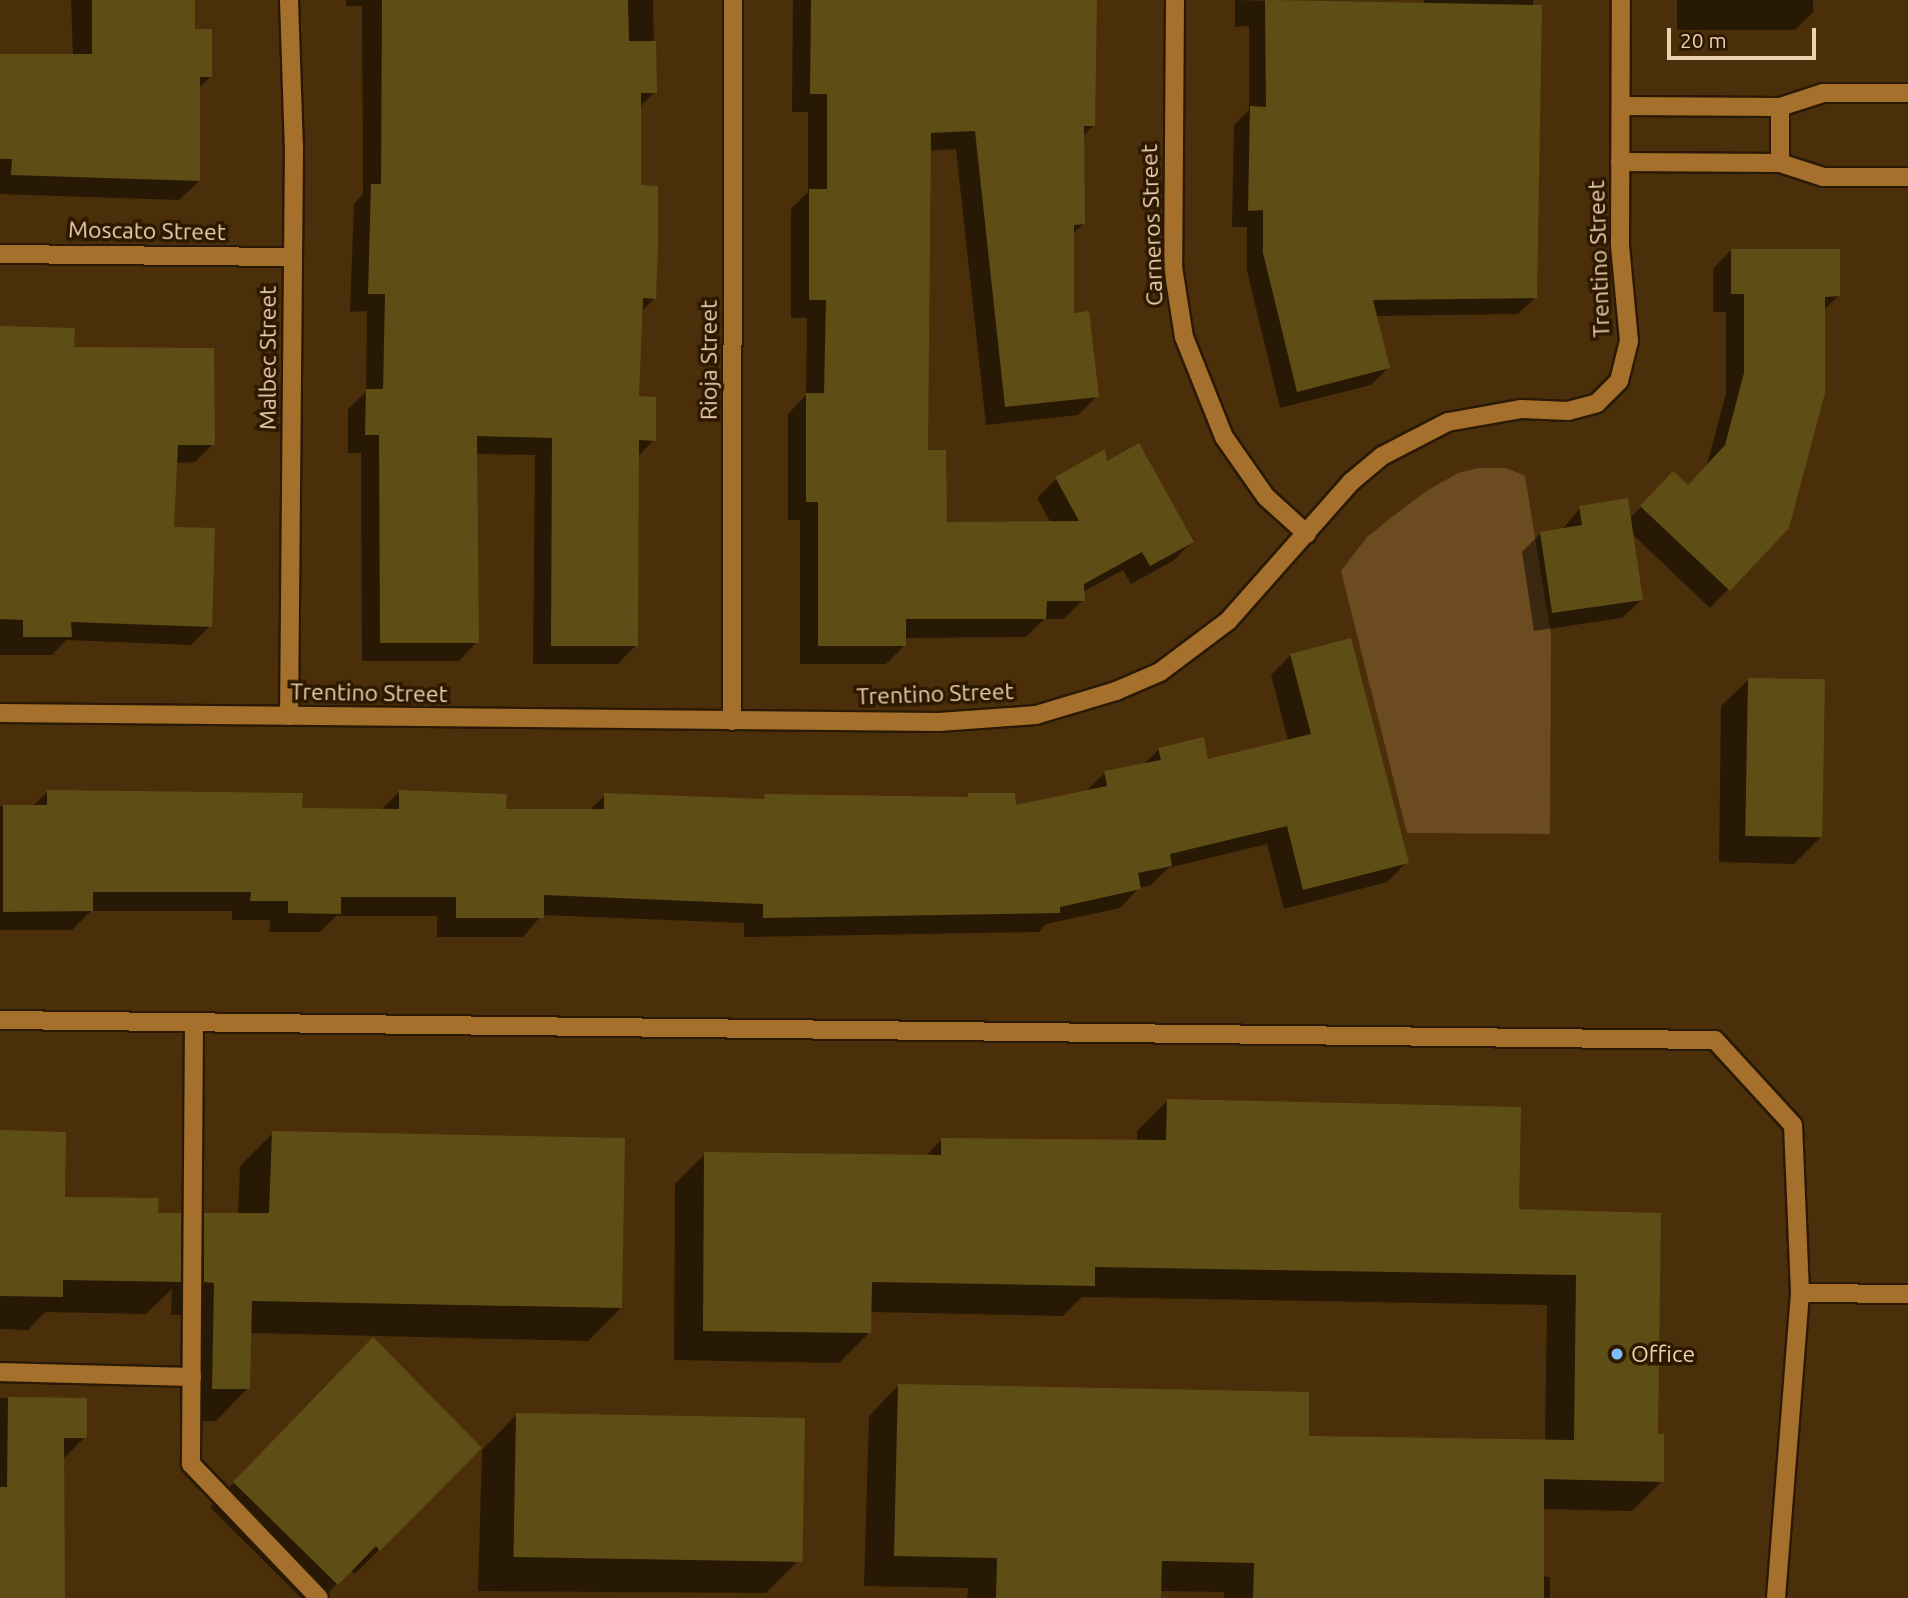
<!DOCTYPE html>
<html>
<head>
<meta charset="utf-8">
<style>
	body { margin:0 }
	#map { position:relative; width:1908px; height:1598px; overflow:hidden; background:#4b2f0a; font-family:Ubuntu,sans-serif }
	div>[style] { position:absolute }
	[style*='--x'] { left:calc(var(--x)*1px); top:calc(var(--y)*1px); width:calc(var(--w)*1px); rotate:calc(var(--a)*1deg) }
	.green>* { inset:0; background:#6d4b20 }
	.shadow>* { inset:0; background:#0007 }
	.building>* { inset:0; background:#5f4d16; transform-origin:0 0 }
	.roads { filter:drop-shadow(2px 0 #2a1a05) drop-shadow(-2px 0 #2a1a05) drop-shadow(0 2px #2a1a05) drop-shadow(0 -2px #2a1a05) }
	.service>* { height:18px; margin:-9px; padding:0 9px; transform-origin:9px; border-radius:9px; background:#a5702b }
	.minor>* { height:18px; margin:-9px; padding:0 9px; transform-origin:9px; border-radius:9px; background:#a5702b }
	.dots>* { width:19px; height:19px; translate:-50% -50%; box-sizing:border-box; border:4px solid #2d1800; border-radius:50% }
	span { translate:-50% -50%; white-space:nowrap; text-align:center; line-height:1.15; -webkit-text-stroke:7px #2d1800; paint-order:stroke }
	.street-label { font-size:23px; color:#edd0b0 }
	.poi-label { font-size:23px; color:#edd0b0 }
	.left { translate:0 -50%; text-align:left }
	.scale { position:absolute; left:1667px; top:28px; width:149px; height:32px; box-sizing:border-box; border:4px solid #edd0b0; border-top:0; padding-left:9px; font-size:21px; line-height:24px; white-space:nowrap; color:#edd0b0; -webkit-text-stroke:5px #2d1800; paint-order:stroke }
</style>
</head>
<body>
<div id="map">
	<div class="green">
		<i style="clip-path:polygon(1478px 468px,1506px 468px,1525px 476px,1551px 635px,1550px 834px,1407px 833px,1341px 571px,1367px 537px,1392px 517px,1428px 490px,1458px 473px)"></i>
	</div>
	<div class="shadow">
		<i style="clip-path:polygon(71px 0,194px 0,194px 31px,210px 77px,199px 88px,199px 181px,179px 200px,0 194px,0 56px,73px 56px)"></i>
		<i style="clip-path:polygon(346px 0,653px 0,655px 92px,639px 108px,640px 187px,655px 298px,640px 313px,637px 398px,654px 440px,637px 457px,636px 645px,618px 664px,533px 664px,535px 455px,475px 454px,477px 642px,459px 661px,362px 661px,361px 453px,348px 453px,348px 409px,366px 392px,367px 311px,350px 312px,354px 204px,363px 194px,362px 6px,346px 6px)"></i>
		<i style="clip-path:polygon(793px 0,1095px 0,1094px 125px,1083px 136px,1083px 224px,1072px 235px,1072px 315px,1097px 396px,1078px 415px,986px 425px,956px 149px,929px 151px,926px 452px,945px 523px,1051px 523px,1037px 498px,1056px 479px,1104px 452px,1105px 464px,1192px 542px,1173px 561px,1131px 584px,1123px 570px,1083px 592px,1083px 600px,1064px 619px,1044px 619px,1026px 637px,904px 638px,905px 645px,886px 664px,800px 664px,800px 520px,788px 520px,788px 414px,806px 395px,807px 318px,791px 318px,791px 209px,808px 192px,808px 112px,792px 112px)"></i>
		<i style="clip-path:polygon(1235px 0,1424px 5px,1424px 0,1533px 0,1533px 6px,1541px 7px,1536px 297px,1518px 314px,1375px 316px,1388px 368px,1371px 385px,1280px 408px,1247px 271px,1247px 227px,1232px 227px,1234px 125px,1249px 110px,1249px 26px,1235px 27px)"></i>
		<i style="clip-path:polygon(1677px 0,1813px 0,1813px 12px,1795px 30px,1677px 30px)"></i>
		<i style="clip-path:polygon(1731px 250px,1838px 296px,1823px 311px,1788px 528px,1710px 608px,1631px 533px,1641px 600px,1622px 618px,1534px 631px,1522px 552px,1541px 533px,1562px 530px,1580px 508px,1629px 519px,1673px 474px,1687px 486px,1707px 465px,1726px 393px,1726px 312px,1713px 312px,1713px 269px)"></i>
		<i style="clip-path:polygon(0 328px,73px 349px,213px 444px,195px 462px,175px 463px,172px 528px,210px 626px,191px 645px,66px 640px,52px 655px,0 655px)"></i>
		<i style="clip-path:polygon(1291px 655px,1407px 862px,1387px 882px,1284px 909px,1267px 844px,1168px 868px,1151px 885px,1139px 888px,1120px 908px,1046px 924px,1039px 932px,744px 937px,744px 923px,542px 915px,523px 937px,437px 937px,437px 916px,336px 916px,320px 932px,269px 932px,270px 920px,232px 920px,232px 911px,91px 911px,72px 930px,0 930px,0 806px,33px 806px,48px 791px,301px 794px,301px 809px,380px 811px,399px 792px,505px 811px,589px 811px,605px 795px,761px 800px,765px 796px,965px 799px,969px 795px,1014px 807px,1085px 792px,1105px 773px,1143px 765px,1159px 749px,1207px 761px,1288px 741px,1271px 675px)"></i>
		<i style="clip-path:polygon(1749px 679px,1821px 837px,1794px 864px,1719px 862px,1721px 706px)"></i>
		<i style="clip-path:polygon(1167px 1101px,1517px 1211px,1659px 1215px,1656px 1436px,1662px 1481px,1632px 1511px,1542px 1509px,1542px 1576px,1550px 1577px,1550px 1598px,1224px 1598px,1224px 1592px,1160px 1591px,1160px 1598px,967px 1598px,968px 1588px,864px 1586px,869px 1416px,899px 1385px,1307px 1438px,1545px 1441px,1547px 1305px,1082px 1297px,1063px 1316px,870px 1312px,869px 1333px,839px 1363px,674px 1360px,675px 1184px,705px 1154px,925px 1157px,942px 1139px,1137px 1141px,1137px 1131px)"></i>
		<i style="clip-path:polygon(0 1132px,63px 1198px,157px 1215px,179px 1240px,205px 1215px,238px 1214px,240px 1166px,273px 1133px,621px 1308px,588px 1341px,249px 1333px,248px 1388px,216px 1421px,180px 1421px,182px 1315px,171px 1315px,172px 1289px,146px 1314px,45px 1312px,28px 1330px,0 1329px)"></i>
		<i style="clip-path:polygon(349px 1364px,480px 1448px,355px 1574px,350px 1570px,323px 1598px,301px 1598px,210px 1507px)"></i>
		<i style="clip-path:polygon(0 1398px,86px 1400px,85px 1437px,62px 1460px,63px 1598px,0 1598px)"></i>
		<i style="clip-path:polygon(516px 1415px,801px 1558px,766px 1593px,478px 1591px,482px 1450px)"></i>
	</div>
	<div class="building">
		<i style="clip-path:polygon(92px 0,195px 0,195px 29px,212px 29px,212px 77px,200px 77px,200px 181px,11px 175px,12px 159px,0 159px,0 54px,92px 54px)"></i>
		<i style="clip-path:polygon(382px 0,628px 0,629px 41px,656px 41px,657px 93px,641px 93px,641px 185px,658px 186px,658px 247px,656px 299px,643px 298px,639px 396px,656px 397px,656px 441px,639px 440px,638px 646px,551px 646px,552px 438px,477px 436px,479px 643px,380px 643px,379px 435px,365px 435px,366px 389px,383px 389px,385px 294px,368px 294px,371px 184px,381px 184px)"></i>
		<i style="clip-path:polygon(811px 0,1097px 0,1095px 126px,1084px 126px,1085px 224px,1074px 225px,1074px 313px,1089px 311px,1099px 397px,1005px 407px,975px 131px,931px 133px,928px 450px,946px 450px,947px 522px,1079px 521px,1055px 477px,1105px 449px,1107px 461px,1139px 443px,1194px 542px,1150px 566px,1142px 552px,1084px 584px,1085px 601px,1047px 601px,1046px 619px,906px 619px,906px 646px,818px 646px,818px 502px,806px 502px,806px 393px,824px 393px,826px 300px,809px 300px,809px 189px,827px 189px,827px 94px,810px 94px)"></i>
		<i style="clip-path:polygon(1265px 0,1542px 5px,1537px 298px,1373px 300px,1390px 368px,1297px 392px,1263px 253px,1263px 210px,1248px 211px,1250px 106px,1266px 107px)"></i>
		<i style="clip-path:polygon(1731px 249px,1840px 249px,1840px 296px,1825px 297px,1825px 393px,1789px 528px,1730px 591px,1640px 506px,1673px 471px,1688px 485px,1725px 445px,1744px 373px,1744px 294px,1731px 294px)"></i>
		<i style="clip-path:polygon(0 326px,75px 328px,74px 347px,214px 348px,215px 445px,178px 445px,174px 527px,215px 528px,212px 627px,71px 622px,72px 637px,23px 637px,23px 620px,0 619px)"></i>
		<i style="clip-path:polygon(1628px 498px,1643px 600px,1552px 613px,1540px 532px,1582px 525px,1579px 506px)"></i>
		<i style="clip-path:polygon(1351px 638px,1409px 863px,1303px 890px,1287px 826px,1170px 854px,1172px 866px,1138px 873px,1141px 889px,1060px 907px,1060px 913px,763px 918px,763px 904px,544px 895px,544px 918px,456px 918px,456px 897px,341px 897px,341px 914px,288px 913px,288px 901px,250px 901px,251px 892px,93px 892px,93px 911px,3px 912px,3px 805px,47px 805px,47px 790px,303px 793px,302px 808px,399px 809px,399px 790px,507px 794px,506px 809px,604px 809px,604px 793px,764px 799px,764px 794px,968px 797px,968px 793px,1015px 793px,1016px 805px,1107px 786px,1104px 771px,1161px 760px,1158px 748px,1204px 737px,1208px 759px,1311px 734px,1290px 654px)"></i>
		<i style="left:1748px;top:678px;width:77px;height:158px;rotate:1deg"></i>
		<i style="clip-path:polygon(1167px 1099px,1521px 1107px,1519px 1209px,1661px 1213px,1658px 1434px,1664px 1434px,1664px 1482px,1544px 1479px,1544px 1598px,1253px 1598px,1254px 1563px,1162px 1561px,1161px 1598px,996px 1598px,997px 1558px,894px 1556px,898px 1384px,1309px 1392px,1309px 1436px,1574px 1440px,1576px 1275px,1095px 1267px,1095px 1286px,872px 1282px,871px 1333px,703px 1331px,704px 1152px,941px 1155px,941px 1138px,1166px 1140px)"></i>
		<i style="clip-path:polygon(0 1130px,66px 1132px,65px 1197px,159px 1198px,158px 1213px,181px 1213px,181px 1282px,63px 1280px,63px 1297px,0 1296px)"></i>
		<i style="clip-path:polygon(272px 1131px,625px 1138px,622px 1308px,252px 1301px,250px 1389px,212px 1389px,214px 1283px,204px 1282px,204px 1213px,269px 1213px)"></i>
		<i style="clip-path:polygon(373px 1337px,482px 1448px,380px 1551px,376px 1546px,338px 1585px,233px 1482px)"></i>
		<i style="clip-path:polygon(8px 1397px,87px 1398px,87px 1438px,64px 1438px,65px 1598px,0 1598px,0 1487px,7px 1487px)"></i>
		<i style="left:516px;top:1413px;width:289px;height:144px;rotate:1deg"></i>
	</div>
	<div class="roads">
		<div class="service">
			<i style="--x:0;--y:1020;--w:1715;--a:0.67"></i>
			<i style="--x:1715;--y:1040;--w:115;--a:47.5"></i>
			<i style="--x:1793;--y:1125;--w:168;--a:87.6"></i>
			<i style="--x:194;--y:1022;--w:442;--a:90.4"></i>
			<i style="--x:191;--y:1464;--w:185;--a:46.3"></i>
			<i style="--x:0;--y:1372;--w:192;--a:1.5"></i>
			<i style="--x:1776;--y:1598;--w:306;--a:-85.5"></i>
			<i style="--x:1800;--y:1293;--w:108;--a:0.5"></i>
		</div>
		<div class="minor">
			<i style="--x:289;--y:0;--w:147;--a:88.1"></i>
			<i style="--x:294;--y:147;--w:569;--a:90.5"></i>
			<i style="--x:1175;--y:0;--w:267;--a:90.4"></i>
			<i style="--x:1173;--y:267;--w:71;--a:81.1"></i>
			<i style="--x:1184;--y:337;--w:108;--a:68.2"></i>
			<i style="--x:1224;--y:437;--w:73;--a:55"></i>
			<i style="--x:1266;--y:497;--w:55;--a:42.1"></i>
			<i style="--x:1621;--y:106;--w:159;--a:0.4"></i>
			<i style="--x:1780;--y:107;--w:45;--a:-18"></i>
			<i style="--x:1823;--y:93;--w:85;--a:0"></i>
			<i style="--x:1620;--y:162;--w:160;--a:0.4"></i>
			<i style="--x:1780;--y:163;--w:45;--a:18"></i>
			<i style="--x:1823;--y:177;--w:85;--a:0"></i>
			<i style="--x:1780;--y:163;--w:56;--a:-90"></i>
			<i style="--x:0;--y:254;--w:293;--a:0.6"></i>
			<i style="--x:0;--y:713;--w:939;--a:0.55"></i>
			<i style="--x:939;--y:722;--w:97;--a:-4.1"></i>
			<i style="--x:1036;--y:715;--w:84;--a:-16.7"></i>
			<i style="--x:1116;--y:691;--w:48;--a:-23.4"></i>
			<i style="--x:1160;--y:672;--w:85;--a:-36.9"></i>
			<i style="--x:1228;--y:621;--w:186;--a:-48.5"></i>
			<i style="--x:1351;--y:482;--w:40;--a:-40"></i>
			<i style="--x:1382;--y:456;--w:74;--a:-27.3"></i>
			<i style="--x:1448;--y:422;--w:75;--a:-10"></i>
			<i style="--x:1522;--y:409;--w:46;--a:2.5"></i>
			<i style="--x:1568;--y:411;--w:30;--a:-15"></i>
			<i style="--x:1597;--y:403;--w:31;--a:-45"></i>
			<i style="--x:1619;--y:381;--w:41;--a:-76"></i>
			<i style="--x:1629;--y:341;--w:96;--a:-95.4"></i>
			<i style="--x:1620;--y:245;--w:245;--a:-89.8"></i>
			<i style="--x:732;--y:721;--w:721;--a:-89.92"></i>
		</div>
	</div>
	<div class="dots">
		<i style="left:1617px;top:1354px;background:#81bdfa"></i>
	</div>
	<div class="street-label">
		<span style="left:1152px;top:225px;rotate:-92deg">Carneros Street</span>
		<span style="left:147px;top:231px;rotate:1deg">Moscato Street</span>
		<span style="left:1599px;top:259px;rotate:-92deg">Trentino Street</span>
		<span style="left:268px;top:358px;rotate:-90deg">Malbec Street</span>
		<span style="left:709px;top:360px;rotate:-90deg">Rioja Street</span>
		<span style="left:369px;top:693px;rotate:1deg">Trentino Street</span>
		<span style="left:935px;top:694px;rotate:-2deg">Trentino Street</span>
	</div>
	<div class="poi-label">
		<span class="left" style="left:1631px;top:1354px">Office</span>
	</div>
	<div class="scale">20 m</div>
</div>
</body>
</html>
